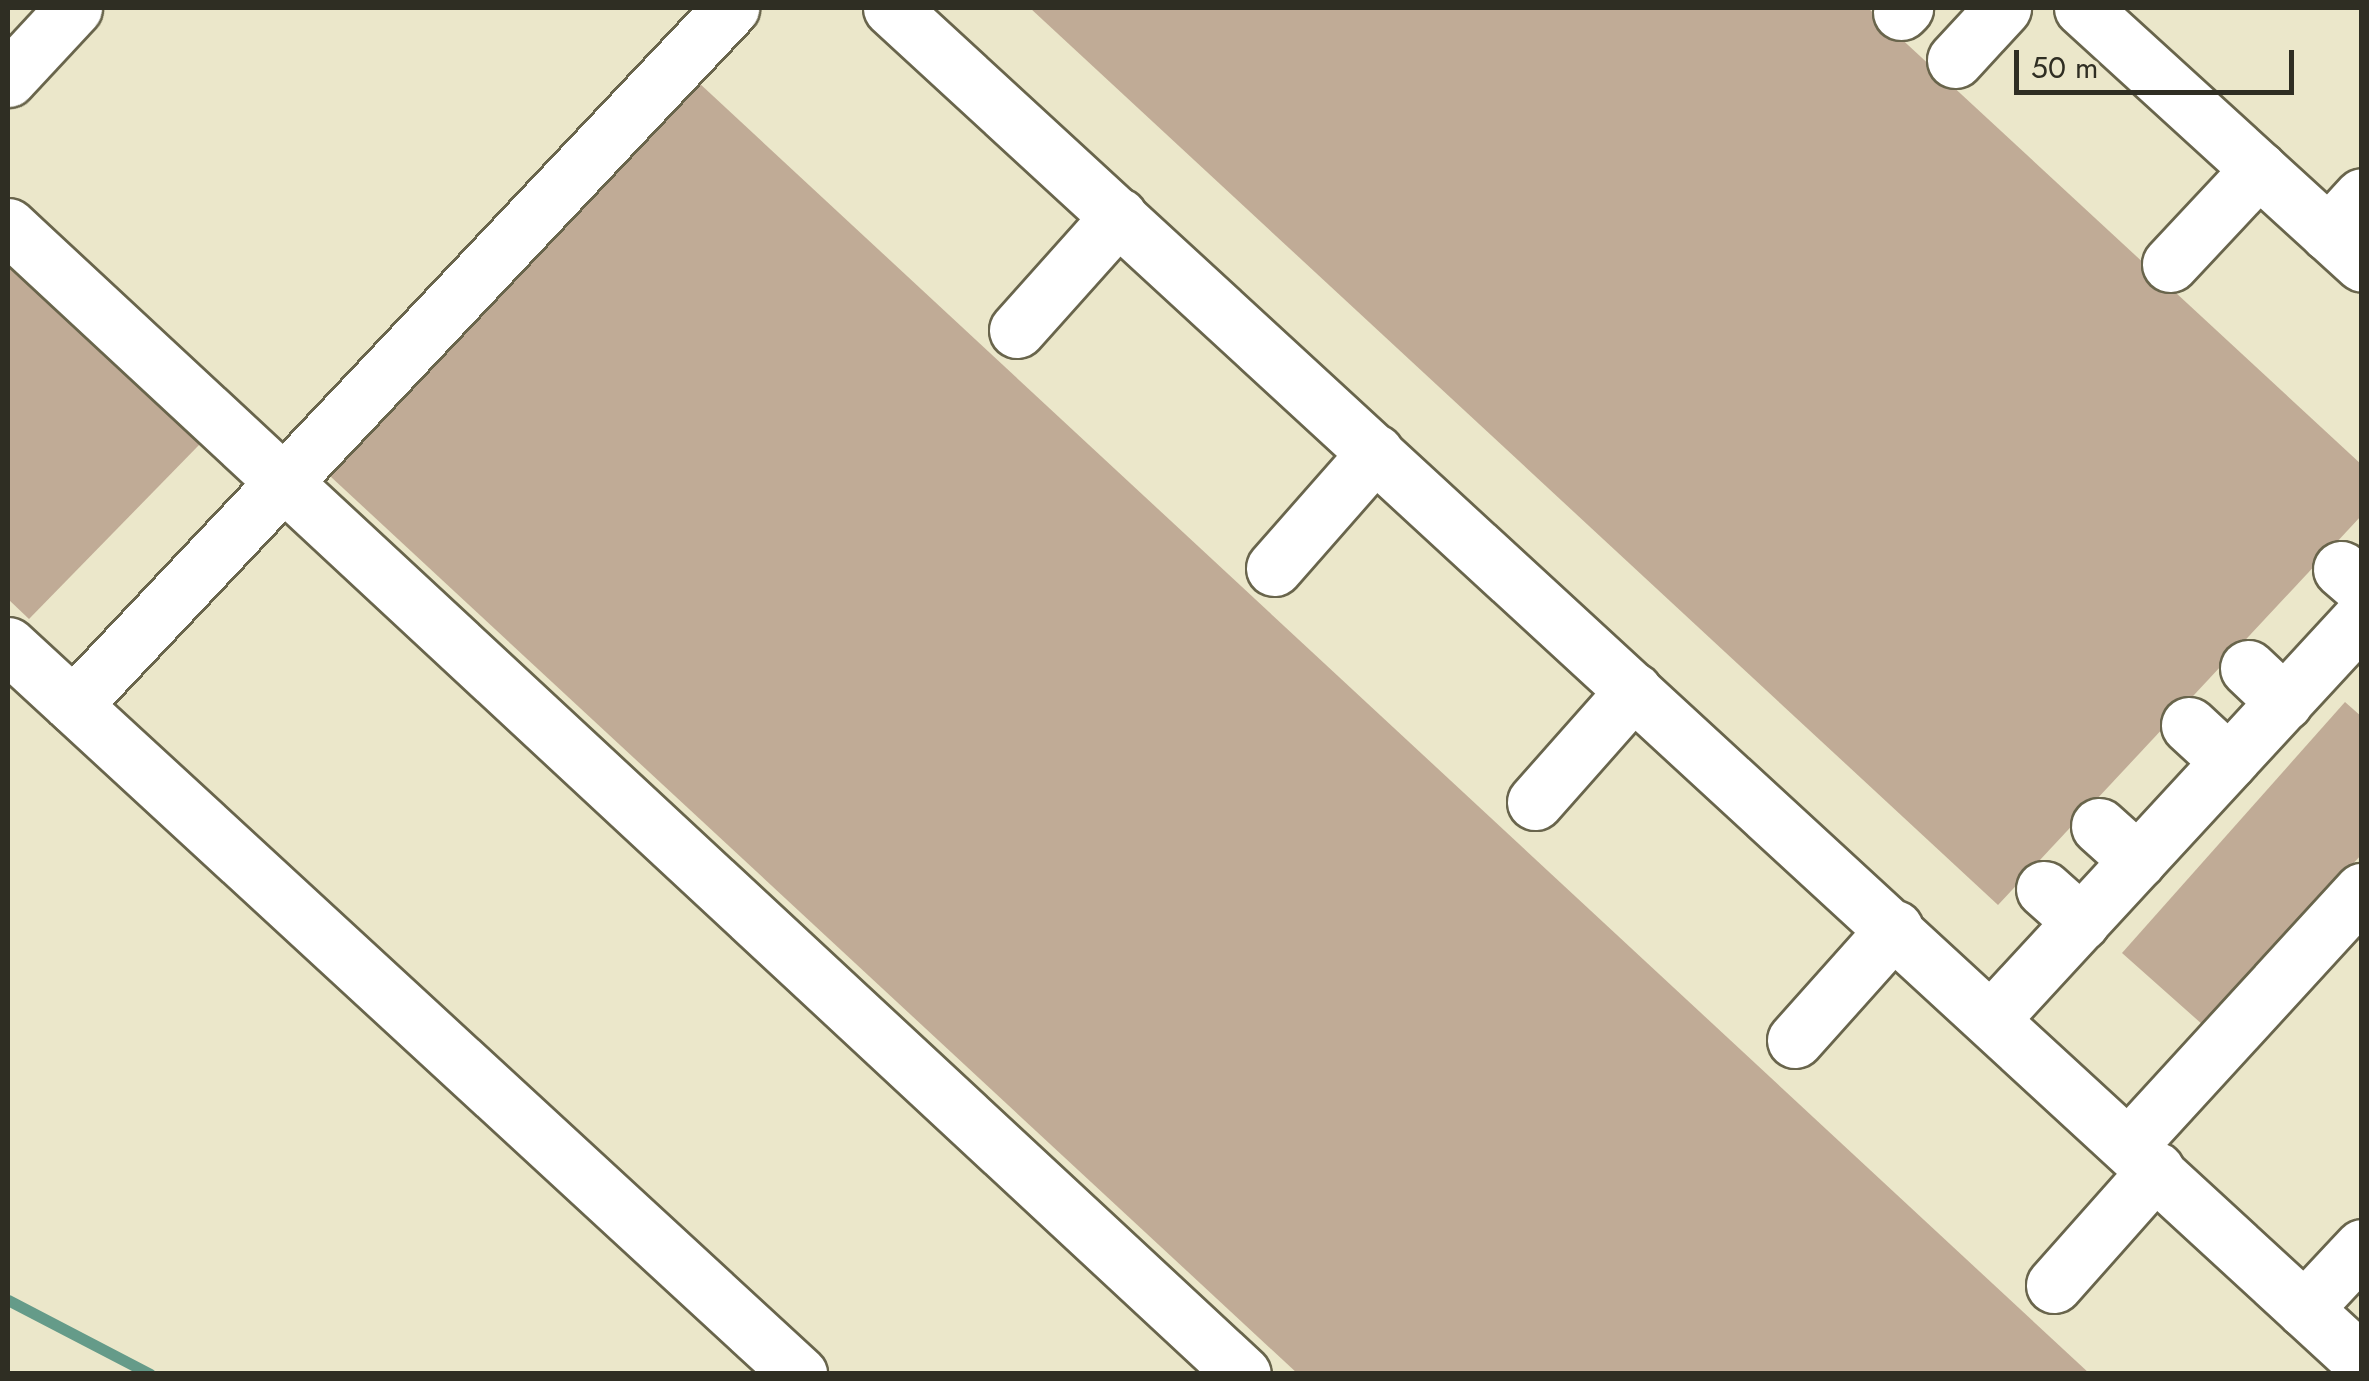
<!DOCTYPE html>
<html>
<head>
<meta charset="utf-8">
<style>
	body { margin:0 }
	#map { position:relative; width:2369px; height:1381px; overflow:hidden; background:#ebe7ca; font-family:Jost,sans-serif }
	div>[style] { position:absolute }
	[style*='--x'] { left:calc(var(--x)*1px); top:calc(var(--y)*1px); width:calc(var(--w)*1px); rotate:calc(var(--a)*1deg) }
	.stream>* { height:11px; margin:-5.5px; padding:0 5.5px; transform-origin:5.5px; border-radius:5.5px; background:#659b89 }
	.building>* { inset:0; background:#c0ab96 }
	.roads { filter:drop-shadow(2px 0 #69654c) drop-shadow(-2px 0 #69654c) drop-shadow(0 2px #69654c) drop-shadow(0 -2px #69654c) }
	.minor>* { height:55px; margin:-27.5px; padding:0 27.5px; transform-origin:27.5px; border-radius:27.5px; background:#fff }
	span { translate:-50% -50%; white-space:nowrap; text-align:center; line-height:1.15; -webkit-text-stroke:8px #ebe7ca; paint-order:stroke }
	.frame { position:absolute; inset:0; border:10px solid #2f2e23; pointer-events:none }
	.scale { position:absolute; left:2014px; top:50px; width:280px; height:45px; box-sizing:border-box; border:5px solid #2f2e23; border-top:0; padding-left:12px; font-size:30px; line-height:35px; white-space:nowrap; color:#2f2e23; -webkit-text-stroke:8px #ebe7ca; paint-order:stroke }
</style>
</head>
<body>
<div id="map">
	<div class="stream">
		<i style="--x:8;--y:1300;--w:160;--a:27.5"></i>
	</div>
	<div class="building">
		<i style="clip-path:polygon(1030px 8px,1868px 8px,2362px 465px,2362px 515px,1998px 905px)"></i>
		<i style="clip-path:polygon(698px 82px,2090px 1374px,1298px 1374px,330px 476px)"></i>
		<i style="clip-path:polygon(8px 262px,200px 444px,29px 619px,8px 599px)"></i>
		<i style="clip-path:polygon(2345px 702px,2362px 717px,2362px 854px,2203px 1025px,2122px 953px)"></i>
	</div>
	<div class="roads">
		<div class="minor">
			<i style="--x:891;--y:8;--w:1999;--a:42.63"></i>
			<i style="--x:2082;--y:8;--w:379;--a:42.4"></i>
			<i style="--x:1901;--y:12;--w:6;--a:-45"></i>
			<i style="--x:1955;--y:60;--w:71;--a:-47.3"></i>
			<i style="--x:8;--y:79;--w:97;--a:-47.1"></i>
			<i style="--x:8;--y:226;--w:1686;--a:42.91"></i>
			<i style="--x:2328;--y:233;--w:50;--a:-47.4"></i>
			<i style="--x:2170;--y:264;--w:130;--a:-46.9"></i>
			<i style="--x:1017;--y:330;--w:153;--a:-48.2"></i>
			<i style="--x:1274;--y:568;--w:154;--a:-48.7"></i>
			<i style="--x:2341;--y:569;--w:28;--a:41"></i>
			<i style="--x:8;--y:645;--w:1076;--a:42.66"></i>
			<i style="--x:2248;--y:668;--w:50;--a:43.4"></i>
			<i style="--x:73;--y:705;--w:959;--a:-46.65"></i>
			<i style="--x:2189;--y:725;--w:54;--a:42.8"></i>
			<i style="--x:1535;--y:802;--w:149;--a:-48.5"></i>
			<i style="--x:2099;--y:826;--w:52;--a:41.9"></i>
			<i style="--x:2044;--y:889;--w:50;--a:41.7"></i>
			<i style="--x:1992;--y:1018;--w:546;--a:-47.3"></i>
			<i style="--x:1795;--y:1040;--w:150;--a:-48.2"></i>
			<i style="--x:2129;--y:1145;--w:345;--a:-47.5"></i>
			<i style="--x:2054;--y:1285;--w:154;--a:-48.4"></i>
			<i style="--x:2304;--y:1309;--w:85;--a:-46.9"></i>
		</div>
	</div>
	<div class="frame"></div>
	<div class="scale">50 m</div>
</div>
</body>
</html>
